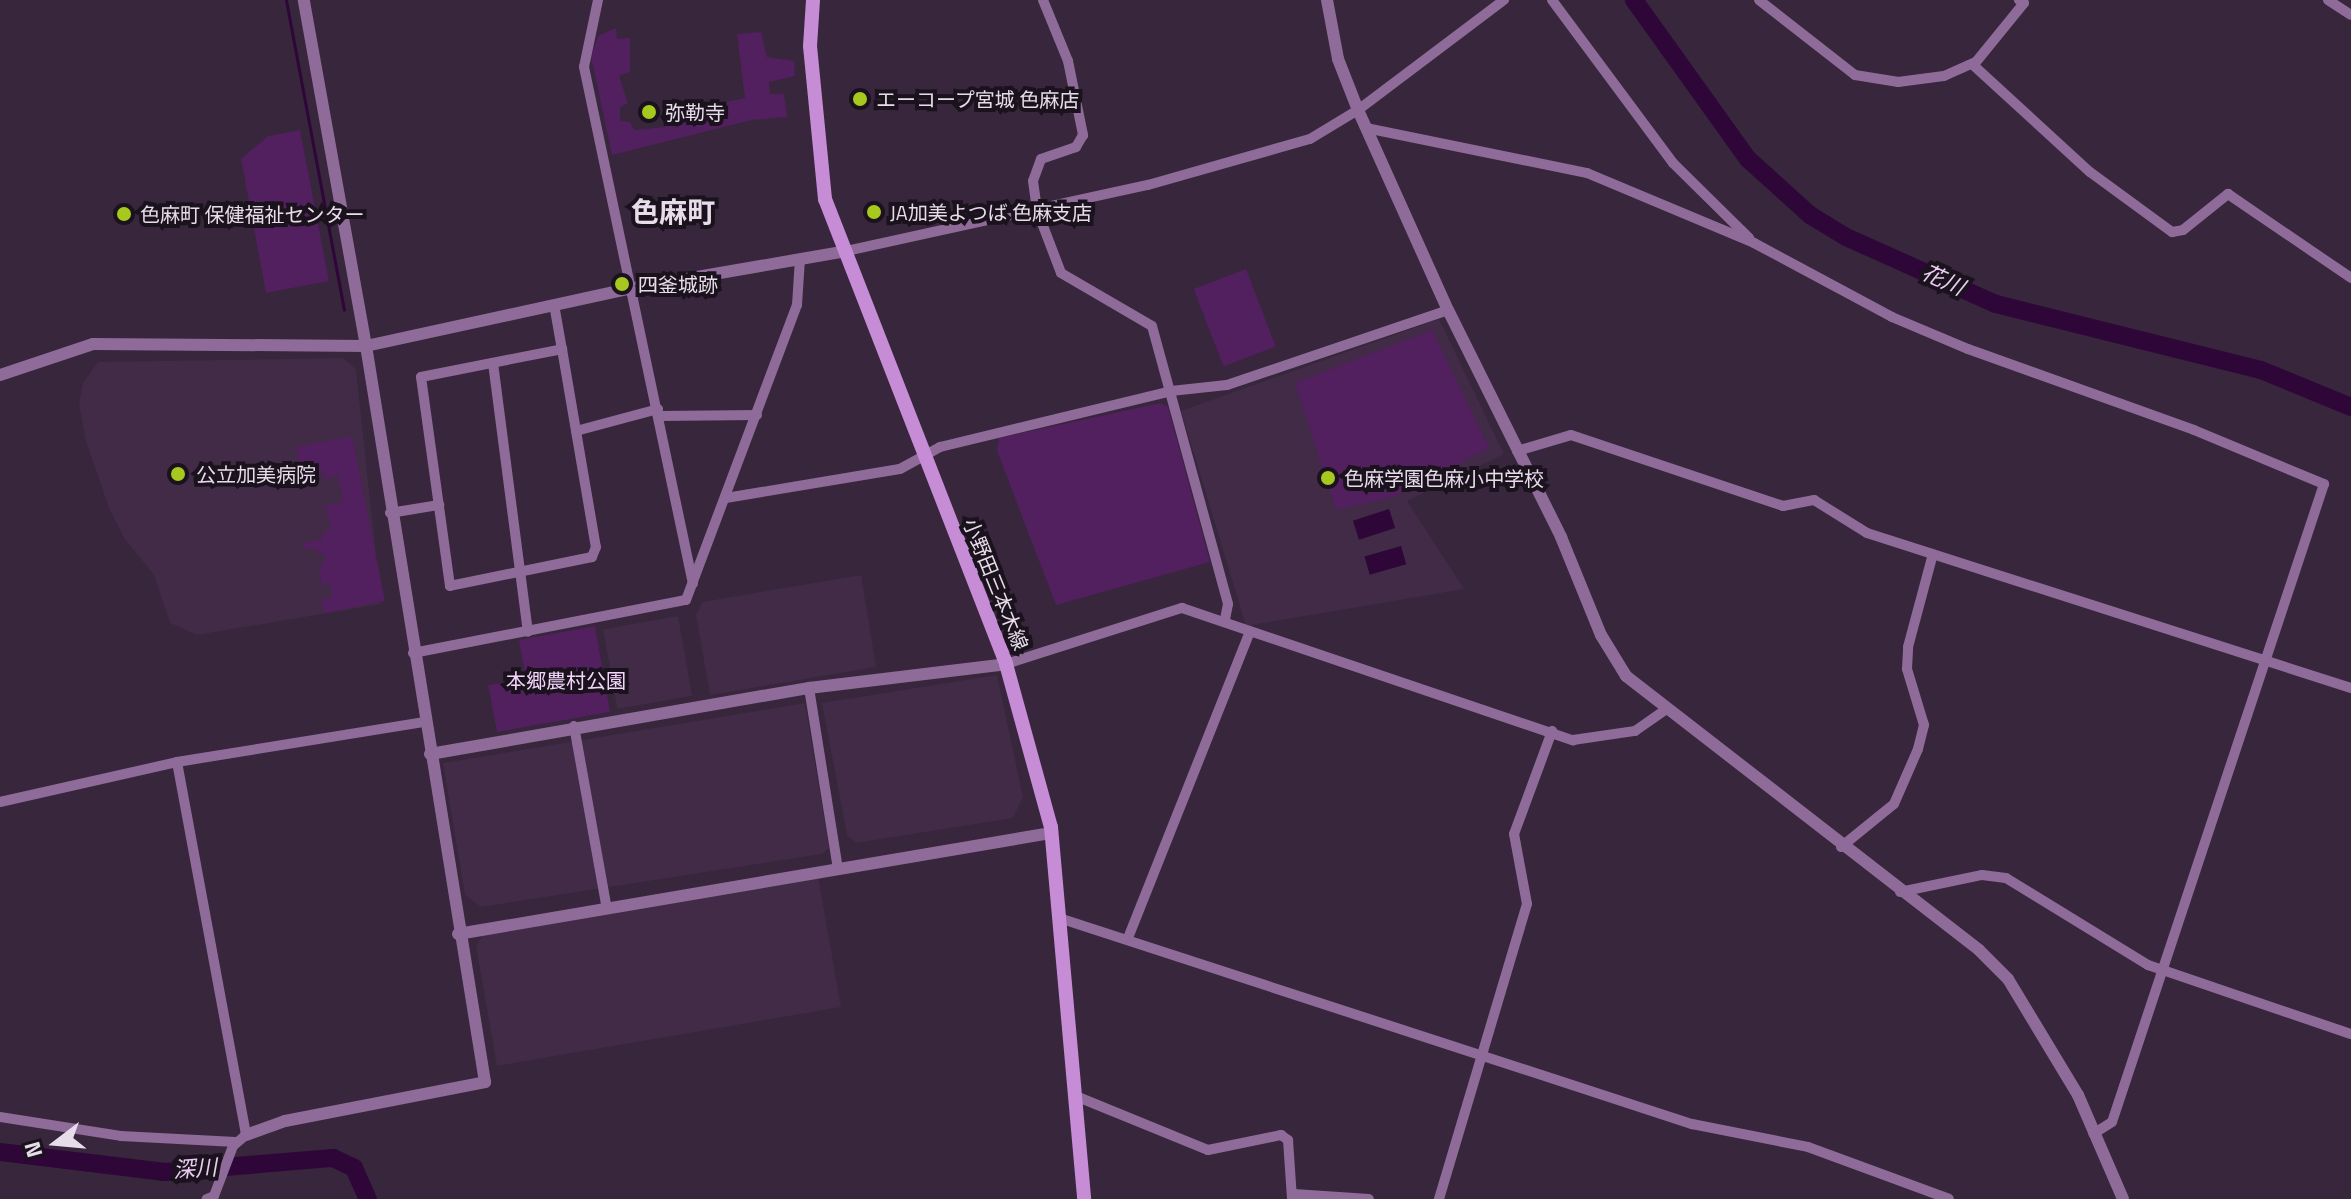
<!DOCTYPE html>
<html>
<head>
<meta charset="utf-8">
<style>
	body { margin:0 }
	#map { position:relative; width:2351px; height:1199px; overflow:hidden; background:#37263c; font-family:"Titillium Web","Noto Sans JP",sans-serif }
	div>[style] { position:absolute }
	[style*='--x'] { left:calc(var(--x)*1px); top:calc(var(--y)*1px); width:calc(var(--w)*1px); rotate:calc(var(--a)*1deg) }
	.built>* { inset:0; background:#412b47; transform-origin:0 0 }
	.green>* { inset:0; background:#521f5f; transform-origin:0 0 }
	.water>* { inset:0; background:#2e0638; transform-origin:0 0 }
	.stream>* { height:3px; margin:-1.5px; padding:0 1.5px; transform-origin:1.5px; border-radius:1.5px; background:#2e0638 }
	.river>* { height:18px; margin:-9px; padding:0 9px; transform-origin:9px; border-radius:9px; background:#2e0638 }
	.minor>* { height:10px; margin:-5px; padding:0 5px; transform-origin:5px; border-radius:5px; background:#8f6b99 }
	.tertiary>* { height:12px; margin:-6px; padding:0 6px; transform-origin:6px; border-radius:6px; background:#8f6b99 }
	.secondary>* { height:14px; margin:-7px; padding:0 7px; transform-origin:7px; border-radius:7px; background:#c68cd6 }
	.dots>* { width:22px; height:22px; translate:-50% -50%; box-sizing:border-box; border:4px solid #1a121c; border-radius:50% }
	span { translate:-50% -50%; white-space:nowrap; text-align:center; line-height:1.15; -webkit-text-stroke:8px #1a121c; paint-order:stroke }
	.poi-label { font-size:20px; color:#e7dcea }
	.left { translate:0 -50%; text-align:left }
	.street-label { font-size:20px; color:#e7dcea }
	.park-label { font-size:20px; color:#f4d6fc }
	.water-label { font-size:22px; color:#ebcdf3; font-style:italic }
	.district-label { font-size:28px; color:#e7dcea; font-weight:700 }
	.north { position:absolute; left:16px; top:1103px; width:80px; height:80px; -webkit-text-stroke:6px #1a121c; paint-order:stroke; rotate:254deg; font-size:22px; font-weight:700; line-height:32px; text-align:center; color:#e7dcea }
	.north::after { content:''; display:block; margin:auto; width:28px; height:36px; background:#e7dcea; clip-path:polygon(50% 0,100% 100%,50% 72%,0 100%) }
</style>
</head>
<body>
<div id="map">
	<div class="built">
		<i style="clip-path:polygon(1439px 319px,1504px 454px,1407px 501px,1464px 589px,1246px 626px,1181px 411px)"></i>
		<i style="clip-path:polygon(343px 358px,356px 369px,381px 604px,197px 635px,170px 623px,154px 575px,124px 538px,109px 508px,86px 441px,79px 404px,83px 383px,98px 362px)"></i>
		<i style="clip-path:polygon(861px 575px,876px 667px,710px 695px,696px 615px,702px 602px)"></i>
		<i style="left:678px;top:616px;width:81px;height:76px;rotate:80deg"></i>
		<i style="clip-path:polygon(997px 675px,1023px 797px,1013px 818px,856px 843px,847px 835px,822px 703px)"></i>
		<i style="clip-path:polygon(805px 703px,829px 848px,822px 854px,481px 907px,465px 895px,443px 763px)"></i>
		<i style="clip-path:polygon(818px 876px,841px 1007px,497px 1066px,476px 946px,483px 934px)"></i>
	</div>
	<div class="green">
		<i style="clip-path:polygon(616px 28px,617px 39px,630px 38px,630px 72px,619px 76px,628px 103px,620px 107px,620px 121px,630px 122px,634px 130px,665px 127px,672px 114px,676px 128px,680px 126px,680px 111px,745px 98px,737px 34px,761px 32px,767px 57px,794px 61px,795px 76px,769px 82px,770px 94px,784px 94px,787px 117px,752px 120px,612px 155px,591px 57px,598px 36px)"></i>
		<i style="clip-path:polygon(300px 130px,329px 281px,266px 293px,241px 159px,268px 136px)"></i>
		<i style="left:1246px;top:269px;width:83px;height:56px;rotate:69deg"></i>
		<i style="clip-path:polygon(1432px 330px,1489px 448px,1394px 497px,1336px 510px,1295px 383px)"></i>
		<i style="clip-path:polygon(1160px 403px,1168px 407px,1210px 562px,1056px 605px,997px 451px,999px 438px)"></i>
		<i style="clip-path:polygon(352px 436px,385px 601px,324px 613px,321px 600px,333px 597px,330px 583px,322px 585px,319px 569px,326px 557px,313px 548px,304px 549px,303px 543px,323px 539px,322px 532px,331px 530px,327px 510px,322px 507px,343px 502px,338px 476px,324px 479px,322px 470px,301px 474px,296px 447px)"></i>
		<i style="clip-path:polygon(595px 626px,610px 712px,497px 732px,488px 685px,526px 679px,519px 640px)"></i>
	</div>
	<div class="water">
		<i style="left:1389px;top:509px;width:20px;height:38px;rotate:72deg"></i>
		<i style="left:1401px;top:546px;width:19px;height:38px;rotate:74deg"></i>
	</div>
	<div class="stream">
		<i style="--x:286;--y:0;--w:315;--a:79.4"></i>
	</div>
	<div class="river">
		<i style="--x:1634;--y:0;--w:196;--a:54.4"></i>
		<i style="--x:1748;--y:159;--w:84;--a:42.1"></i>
		<i style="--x:1810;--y:215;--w:42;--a:31.4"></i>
		<i style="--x:1846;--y:237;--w:164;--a:24.1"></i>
		<i style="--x:1996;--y:304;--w:273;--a:14"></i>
		<i style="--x:2261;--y:370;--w:97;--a:22.3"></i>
		<i style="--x:0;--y:1152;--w:166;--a:6.9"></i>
		<i style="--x:165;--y:1172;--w:169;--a:-4.8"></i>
		<i style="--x:333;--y:1158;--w:23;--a:25"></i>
		<i style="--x:354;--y:1168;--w:34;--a:66"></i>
	</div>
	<div class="minor">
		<i style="--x:598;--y:0;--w:68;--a:101.8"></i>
		<i style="--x:584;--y:67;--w:528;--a:78.09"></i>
		<i style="--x:1043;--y:0;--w:66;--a:67.7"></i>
		<i style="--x:1068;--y:61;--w:76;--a:78.5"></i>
		<i style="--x:1083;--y:135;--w:14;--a:120"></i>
		<i style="--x:1076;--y:147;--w:37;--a:161"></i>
		<i style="--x:1041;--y:159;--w:23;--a:110"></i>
		<i style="--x:1033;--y:181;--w:29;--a:82"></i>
		<i style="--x:1037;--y:210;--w:67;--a:69.1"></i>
		<i style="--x:1061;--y:273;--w:105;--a:30.2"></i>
		<i style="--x:1152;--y:326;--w:288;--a:74.7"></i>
		<i style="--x:1228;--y:604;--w:16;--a:101"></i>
		<i style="--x:1552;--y:0;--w:203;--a:53.4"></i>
		<i style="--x:1673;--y:163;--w:107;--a:44.6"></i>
		<i style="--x:1759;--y:0;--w:122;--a:38"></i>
		<i style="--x:1855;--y:75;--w:44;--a:9.2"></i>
		<i style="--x:1898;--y:82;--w:46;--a:-7.4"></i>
		<i style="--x:1944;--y:76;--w:35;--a:-24"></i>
		<i style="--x:1976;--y:62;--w:76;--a:-50.9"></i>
		<i style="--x:2024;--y:3;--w:6;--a:-149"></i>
		<i style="--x:2328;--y:0;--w:27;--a:33"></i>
		<i style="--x:1972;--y:64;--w:160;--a:42.5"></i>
		<i style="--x:2090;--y:172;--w:102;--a:36.2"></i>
		<i style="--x:2172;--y:232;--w:11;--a:-10"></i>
		<i style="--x:2183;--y:230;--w:58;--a:-38.7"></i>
		<i style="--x:2228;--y:194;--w:149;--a:34.3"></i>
		<i style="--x:1366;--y:128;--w:226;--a:11.5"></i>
		<i style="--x:1587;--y:173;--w:181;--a:22.7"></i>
		<i style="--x:1754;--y:243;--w:157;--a:28.2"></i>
		<i style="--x:1892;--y:317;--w:82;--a:22.8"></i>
		<i style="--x:1968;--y:349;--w:240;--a:19.7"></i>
		<i style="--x:2194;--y:430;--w:141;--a:22.6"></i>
		<i style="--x:2324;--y:484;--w:672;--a:108.38"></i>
		<i style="--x:2112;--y:1122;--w:22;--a:148"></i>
		<i style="--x:842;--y:252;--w:313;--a:-12.4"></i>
		<i style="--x:1148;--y:185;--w:168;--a:-15.9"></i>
		<i style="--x:1310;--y:139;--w:56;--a:-31.1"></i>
		<i style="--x:1358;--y:110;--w:183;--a:-37"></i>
		<i style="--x:555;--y:310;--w:40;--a:80"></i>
		<i style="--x:562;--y:349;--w:201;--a:80.3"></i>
		<i style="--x:596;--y:547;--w:11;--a:112"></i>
		<i style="--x:592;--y:557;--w:145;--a:168.5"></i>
		<i style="--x:450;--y:586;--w:211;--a:-97.9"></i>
		<i style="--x:421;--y:377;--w:144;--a:-11.2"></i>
		<i style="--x:493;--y:363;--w:271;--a:82.6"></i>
		<i style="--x:659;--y:416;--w:98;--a:-0.6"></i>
		<i style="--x:576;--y:431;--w:85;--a:-15"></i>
		<i style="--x:1517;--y:451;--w:56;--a:-16.5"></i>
		<i style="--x:1571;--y:435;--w:224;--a:18.5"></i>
		<i style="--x:1783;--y:506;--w:32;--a:-11"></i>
		<i style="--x:1814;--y:500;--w:62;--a:31.9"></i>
		<i style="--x:1867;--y:533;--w:508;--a:17.76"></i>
		<i style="--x:726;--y:498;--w:176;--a:-9.5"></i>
		<i style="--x:900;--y:469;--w:46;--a:-28.8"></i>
		<i style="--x:940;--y:447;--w:238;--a:-13.6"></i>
		<i style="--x:1171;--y:391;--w:56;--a:-6.1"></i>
		<i style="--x:1227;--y:385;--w:233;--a:-18.7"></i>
		<i style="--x:390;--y:513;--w:50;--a:-9.3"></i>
		<i style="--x:413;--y:653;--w:278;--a:-11"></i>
		<i style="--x:686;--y:600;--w:315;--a:-69.4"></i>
		<i style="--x:797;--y:305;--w:46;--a:-86.3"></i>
		<i style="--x:1006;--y:664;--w:185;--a:-17.7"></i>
		<i style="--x:1182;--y:608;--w:413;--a:18.7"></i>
		<i style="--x:1573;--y:740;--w:63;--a:-8.3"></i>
		<i style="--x:1635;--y:731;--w:40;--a:-34.9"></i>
		<i style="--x:809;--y:688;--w:183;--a:80.9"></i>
		<i style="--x:574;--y:726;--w:186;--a:79.8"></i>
		<i style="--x:177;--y:762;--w:379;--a:79.5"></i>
		<i style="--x:246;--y:1135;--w:17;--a:140"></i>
		<i style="--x:233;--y:1146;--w:53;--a:110.8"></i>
		<i style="--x:214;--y:1196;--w:8;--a:157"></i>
		<i style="--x:0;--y:802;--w:181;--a:-12.7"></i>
		<i style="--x:177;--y:762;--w:251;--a:-9.2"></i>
		<i style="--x:1841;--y:847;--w:68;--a:-39.1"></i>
		<i style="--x:1894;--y:804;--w:60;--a:-66.4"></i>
		<i style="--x:1918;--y:749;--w:25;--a:-76"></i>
		<i style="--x:1924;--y:725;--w:59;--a:-106.9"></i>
		<i style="--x:1907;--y:669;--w:22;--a:-87"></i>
		<i style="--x:1908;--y:647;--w:96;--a:-75"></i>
		<i style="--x:1900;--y:892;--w:84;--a:-11.7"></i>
		<i style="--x:1982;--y:875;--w:24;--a:7"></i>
		<i style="--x:2006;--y:878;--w:167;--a:31.5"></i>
		<i style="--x:2148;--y:965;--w:214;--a:18.8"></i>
		<i style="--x:1059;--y:918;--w:666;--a:18.03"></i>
		<i style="--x:1692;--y:1124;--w:118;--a:11.2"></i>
		<i style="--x:1808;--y:1147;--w:150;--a:20.2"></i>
		<i style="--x:1128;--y:938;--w:330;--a:-68.3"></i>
		<i style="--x:1078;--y:1097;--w:140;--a:22.2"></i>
		<i style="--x:1208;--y:1150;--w:75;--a:-11.6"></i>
		<i style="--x:1281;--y:1135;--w:9;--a:36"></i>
		<i style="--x:1288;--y:1140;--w:59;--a:86.1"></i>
		<i style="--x:0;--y:1117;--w:122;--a:8.9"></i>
		<i style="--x:121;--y:1136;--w:115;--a:3"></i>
		<i style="--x:1294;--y:1194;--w:75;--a:3.8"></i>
		<i style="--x:1439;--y:1199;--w:308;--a:-73.4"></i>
		<i style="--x:1527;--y:904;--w:71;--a:-100.5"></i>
		<i style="--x:1514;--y:834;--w:110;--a:-69.7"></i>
	</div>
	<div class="tertiary">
		<i style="--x:1327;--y:0;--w:60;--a:79.4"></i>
		<i style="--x:1338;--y:59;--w:55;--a:68.6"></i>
		<i style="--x:1358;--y:110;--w:219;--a:65.8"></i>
		<i style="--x:1448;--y:310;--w:254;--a:63.5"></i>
		<i style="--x:1561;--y:537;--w:106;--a:67.8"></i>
		<i style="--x:1601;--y:635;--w:48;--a:58.6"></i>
		<i style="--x:1626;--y:676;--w:447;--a:37.8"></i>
		<i style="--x:1979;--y:950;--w:41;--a:45"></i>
		<i style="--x:2008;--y:979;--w:135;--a:58.9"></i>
		<i style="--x:2078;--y:1095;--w:113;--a:66.6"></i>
		<i style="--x:0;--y:375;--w:98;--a:-18.4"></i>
		<i style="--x:93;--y:344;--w:273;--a:0.4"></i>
		<i style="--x:366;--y:346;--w:273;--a:-12.3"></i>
		<i style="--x:633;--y:288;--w:212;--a:-9.8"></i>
		<i style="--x:430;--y:754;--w:385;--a:-9.9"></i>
		<i style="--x:809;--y:688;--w:198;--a:-6.9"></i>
		<i style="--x:458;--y:934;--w:602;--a:-9.67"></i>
		<i style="--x:246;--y:1135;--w:41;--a:-19.7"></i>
		<i style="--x:285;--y:1121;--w:204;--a:-11"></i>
		<i style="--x:485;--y:1082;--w:746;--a:-99.18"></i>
		<i style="--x:366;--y:346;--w:352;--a:-100.2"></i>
	</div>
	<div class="secondary">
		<i style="--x:813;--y:0;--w:46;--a:93.7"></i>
		<i style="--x:810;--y:46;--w:154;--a:84.4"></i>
		<i style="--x:825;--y:199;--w:499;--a:68.7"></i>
		<i style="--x:1006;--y:664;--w:169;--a:74.6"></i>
		<i style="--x:1051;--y:827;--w:373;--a:84.9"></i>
	</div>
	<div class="dots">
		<i style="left:860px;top:99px;background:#a7c81f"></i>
		<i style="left:649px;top:112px;background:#a7c81f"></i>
		<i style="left:874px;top:212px;background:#a7c81f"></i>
		<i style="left:124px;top:214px;background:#a7c81f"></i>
		<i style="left:622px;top:284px;background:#a7c81f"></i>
		<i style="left:178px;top:474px;background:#a7c81f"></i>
		<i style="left:1328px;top:478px;background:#a7c81f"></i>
	</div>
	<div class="poi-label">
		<span class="left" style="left:876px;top:99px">エーコープ宮城 色麻店</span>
		<span class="left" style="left:665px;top:112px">弥勒寺</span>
		<span class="left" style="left:890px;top:212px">JA加美よつば 色麻支店</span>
		<span class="left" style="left:140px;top:214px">色麻町 保健福祉センター</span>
		<span class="left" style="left:638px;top:284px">四釜城跡</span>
		<span class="left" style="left:196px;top:474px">公立加美病院</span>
		<span class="left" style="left:1344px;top:478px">色麻学園色麻小中学校</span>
	</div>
	<div class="street-label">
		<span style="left:996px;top:584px;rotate:68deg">小野田三本木線</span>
	</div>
	<div class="park-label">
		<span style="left:566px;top:680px">本郷農村公園</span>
	</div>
	<div class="water-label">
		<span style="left:1943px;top:280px;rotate:24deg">花川</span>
		<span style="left:195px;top:1169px;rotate:-4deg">深川</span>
	</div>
	<div class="district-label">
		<span style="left:673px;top:212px">色麻町</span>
	</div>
	<div class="north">N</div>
</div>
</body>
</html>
